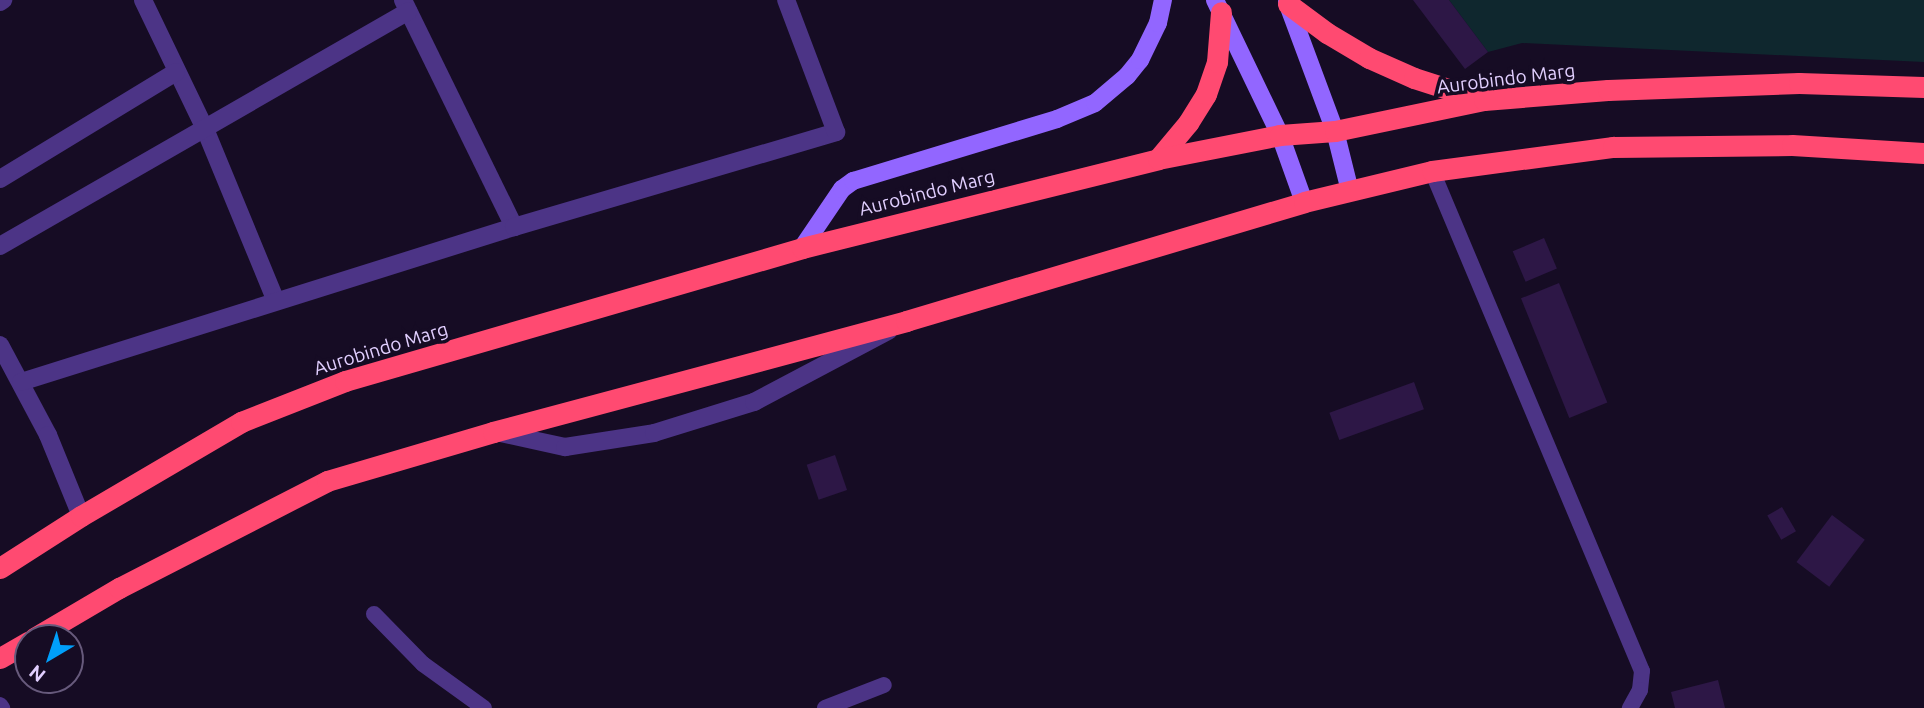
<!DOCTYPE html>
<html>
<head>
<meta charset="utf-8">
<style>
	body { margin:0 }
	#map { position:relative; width:1924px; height:708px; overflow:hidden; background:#160c24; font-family:Ubuntu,sans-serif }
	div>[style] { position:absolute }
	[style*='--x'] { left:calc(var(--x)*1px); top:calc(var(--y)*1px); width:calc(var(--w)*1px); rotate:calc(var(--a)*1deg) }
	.green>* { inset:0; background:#0f272e }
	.building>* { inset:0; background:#2d1746; transform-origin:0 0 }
	.lane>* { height:16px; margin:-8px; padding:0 8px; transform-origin:8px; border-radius:8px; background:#4c3486 }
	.street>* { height:18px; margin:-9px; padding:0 9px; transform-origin:9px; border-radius:9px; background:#4c3486 }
	.secondary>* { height:18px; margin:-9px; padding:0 9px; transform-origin:9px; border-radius:9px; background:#9266ff }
	.highway>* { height:21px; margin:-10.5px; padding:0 10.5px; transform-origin:10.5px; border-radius:10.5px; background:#ff4a71 }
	span { translate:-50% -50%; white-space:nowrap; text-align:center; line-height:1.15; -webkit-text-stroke:7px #160c24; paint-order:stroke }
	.street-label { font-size:19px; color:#e1cfff }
	.north { position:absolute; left:14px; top:624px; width:70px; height:70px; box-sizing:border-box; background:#160c24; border:2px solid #675a7c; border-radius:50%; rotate:219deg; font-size:19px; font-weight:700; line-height:28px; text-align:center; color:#e1cfff }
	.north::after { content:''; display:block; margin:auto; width:24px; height:32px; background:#009ffa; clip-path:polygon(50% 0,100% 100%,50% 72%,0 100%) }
</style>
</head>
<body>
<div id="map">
	<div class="green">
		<i style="clip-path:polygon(1449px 0,1924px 0,1924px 62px,1522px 43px,1488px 52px)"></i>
	</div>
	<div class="building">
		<i style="clip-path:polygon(1413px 0,1449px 0,1488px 52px,1465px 69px)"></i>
		<i style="left:1544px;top:238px;width:33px;height:34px;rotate:67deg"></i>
		<i style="left:1559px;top:283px;width:129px;height:41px;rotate:68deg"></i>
		<i style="left:1414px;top:382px;width:29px;height:90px;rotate:70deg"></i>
		<i style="left:835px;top:455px;width:37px;height:30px;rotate:71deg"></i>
		<i style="left:1782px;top:507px;width:28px;height:17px;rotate:60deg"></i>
		<i style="left:1832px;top:515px;width:41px;height:59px;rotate:37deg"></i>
		<i style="clip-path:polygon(1718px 680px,1725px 708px,1675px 708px,1671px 692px)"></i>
	</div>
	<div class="lane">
		<i style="--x:1432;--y:171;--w:542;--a:67.22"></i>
		<i style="--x:1642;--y:671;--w:19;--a:96"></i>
		<i style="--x:1640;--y:690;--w:21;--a:119"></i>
		<i style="--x:374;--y:614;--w:70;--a:45.6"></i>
		<i style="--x:423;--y:664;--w:75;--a:35.8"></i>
		<i style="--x:0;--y:705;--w:4;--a:56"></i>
		<i style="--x:825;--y:708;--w:63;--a:-21.3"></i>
	</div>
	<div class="street">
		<i style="--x:143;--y:0;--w:143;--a:64.3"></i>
		<i style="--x:205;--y:129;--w:186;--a:67.6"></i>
		<i style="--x:403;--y:0;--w:253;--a:63.9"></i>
		<i style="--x:0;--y:2;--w:4;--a:-34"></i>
		<i style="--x:0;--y:179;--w:206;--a:-31.3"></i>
		<i style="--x:0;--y:246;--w:471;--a:-29.9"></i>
		<i style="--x:0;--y:345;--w:102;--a:61.9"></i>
		<i style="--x:48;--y:435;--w:87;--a:67.8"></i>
		<i style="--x:21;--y:382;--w:517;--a:-17.45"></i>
		<i style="--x:514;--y:227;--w:336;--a:-16.4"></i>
		<i style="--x:836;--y:132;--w:141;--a:-110.7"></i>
		<i style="--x:496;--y:432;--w:71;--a:12.3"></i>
		<i style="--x:565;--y:447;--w:90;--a:-8.9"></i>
		<i style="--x:654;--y:433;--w:105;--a:-17.2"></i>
		<i style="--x:754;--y:402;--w:152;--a:-27.9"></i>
	</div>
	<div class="secondary">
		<i style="--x:1215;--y:0;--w:150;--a:64.3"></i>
		<i style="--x:1280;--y:135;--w:71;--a:70.3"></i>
		<i style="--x:1287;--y:2;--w:138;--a:69.6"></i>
		<i style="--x:1335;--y:131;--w:62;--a:76"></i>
		<i style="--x:802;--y:248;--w:71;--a:-55.9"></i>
		<i style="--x:842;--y:189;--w:14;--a:-36"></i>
		<i style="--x:853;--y:181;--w:213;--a:-16.9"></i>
		<i style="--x:1057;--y:119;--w:41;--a:-22.8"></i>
		<i style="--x:1095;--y:103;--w:42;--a:-40.2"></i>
		<i style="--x:1127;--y:76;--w:21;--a:-51"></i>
		<i style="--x:1140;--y:60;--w:41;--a:-64.1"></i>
		<i style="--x:1158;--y:23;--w:24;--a:-78"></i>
	</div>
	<div class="highway">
		<i style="--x:1288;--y:4;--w:49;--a:36.6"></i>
		<i style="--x:1327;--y:33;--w:49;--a:30.8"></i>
		<i style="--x:1369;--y:58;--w:49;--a:24"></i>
		<i style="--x:1414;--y:78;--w:71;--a:17.9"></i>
		<i style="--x:1158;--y:159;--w:47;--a:-50.2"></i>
		<i style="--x:1188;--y:123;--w:34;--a:-58"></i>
		<i style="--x:1206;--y:94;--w:34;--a:-71"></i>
		<i style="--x:1217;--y:62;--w:50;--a:-85.4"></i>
		<i style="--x:0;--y:568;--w:96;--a:-32.7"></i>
		<i style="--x:81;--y:516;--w:186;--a:-30.4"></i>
		<i style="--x:241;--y:422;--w:112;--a:-21.5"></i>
		<i style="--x:345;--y:381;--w:476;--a:-16.2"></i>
		<i style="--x:802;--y:248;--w:367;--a:-14"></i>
		<i style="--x:1158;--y:159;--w:124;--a:-11.1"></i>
		<i style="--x:1280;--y:135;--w:55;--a:-4.2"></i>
		<i style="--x:1335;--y:131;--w:152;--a:-11.8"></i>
		<i style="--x:1484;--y:100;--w:124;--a:-4.6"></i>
		<i style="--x:1608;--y:90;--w:191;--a:-2.1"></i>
		<i style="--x:1799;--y:83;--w:125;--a:1.8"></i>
		<i style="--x:34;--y:638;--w:99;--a:-30.5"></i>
		<i style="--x:119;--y:588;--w:234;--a:-27.2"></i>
		<i style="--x:327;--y:481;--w:173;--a:-16.4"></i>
		<i style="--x:493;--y:432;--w:428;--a:-15"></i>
		<i style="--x:906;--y:321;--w:415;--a:-16.6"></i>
		<i style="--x:1304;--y:202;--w:132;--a:-13.6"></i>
		<i style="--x:1432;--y:171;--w:183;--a:-7.6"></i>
		<i style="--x:1613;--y:147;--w:179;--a:-0.6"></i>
		<i style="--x:1792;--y:145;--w:132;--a:3.5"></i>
		<i style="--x:0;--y:658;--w:32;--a:-30"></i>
	</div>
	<div class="street-label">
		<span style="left:1506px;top:79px;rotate:-7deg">Aurobindo Marg</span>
		<span style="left:927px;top:193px;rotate:-14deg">Aurobindo Marg</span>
		<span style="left:381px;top:349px;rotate:-17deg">Aurobindo Marg</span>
	</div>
	<div class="north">N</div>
</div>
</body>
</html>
